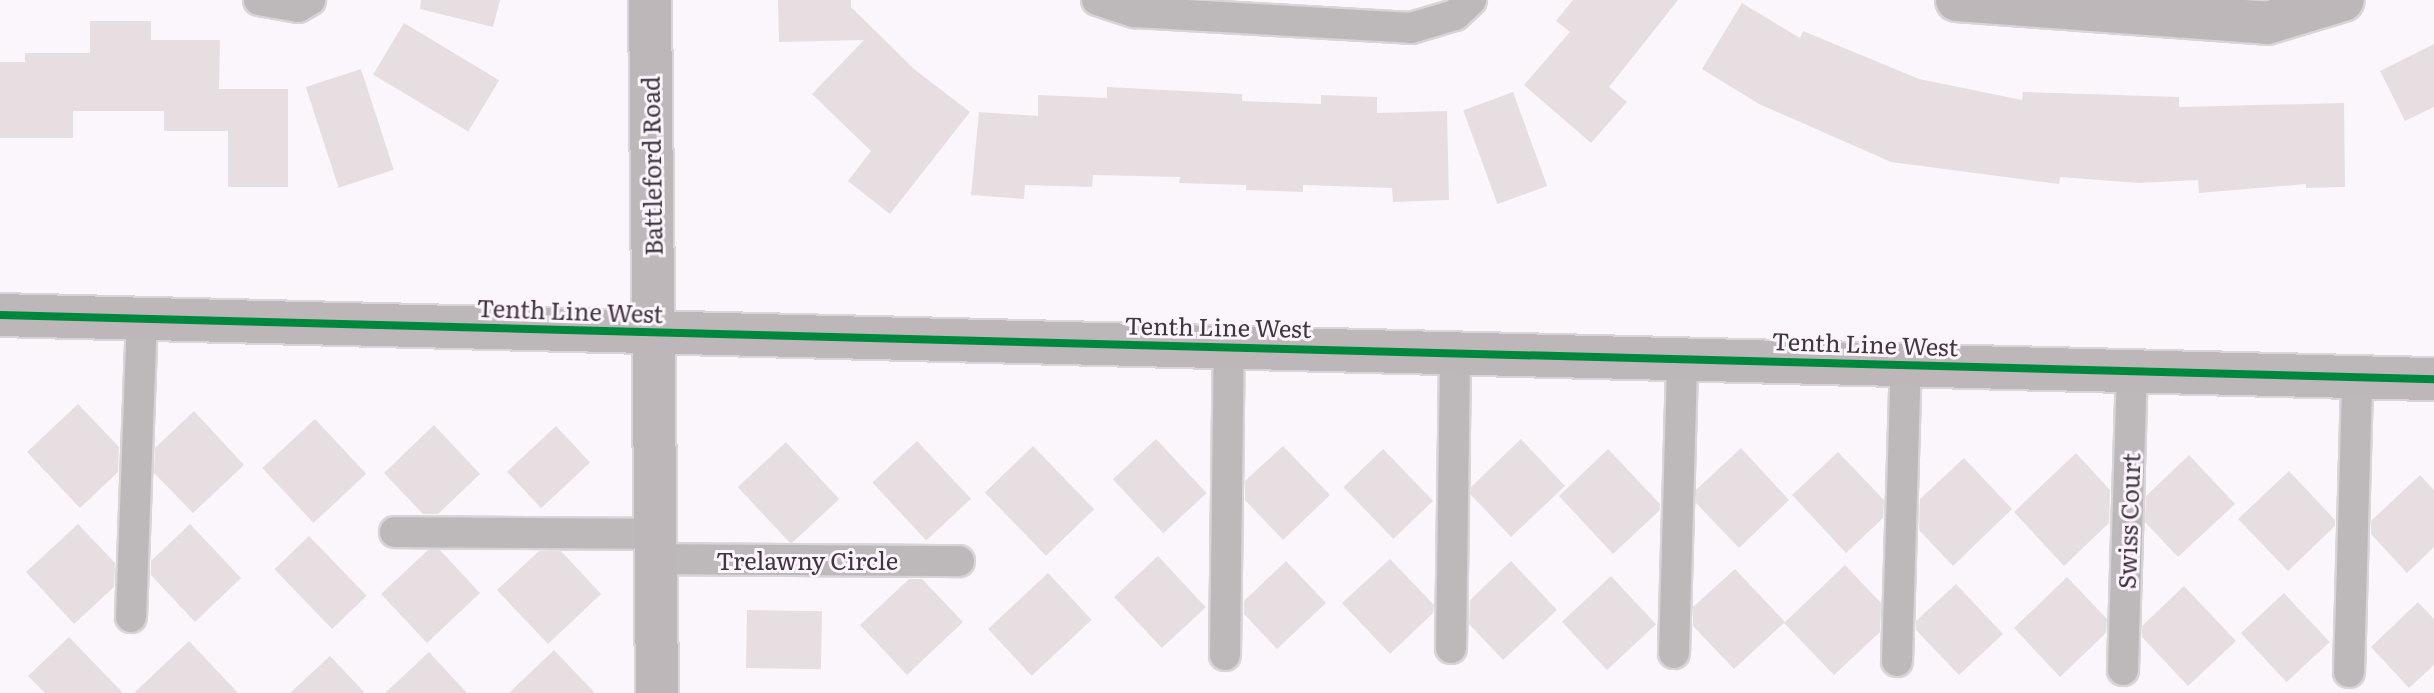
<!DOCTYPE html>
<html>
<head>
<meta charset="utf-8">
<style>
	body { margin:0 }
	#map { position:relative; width:2434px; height:693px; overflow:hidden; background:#fbf6fb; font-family:Literata,serif }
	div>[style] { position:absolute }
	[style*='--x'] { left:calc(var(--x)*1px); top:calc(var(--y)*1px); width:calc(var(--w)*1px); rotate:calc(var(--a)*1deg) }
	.building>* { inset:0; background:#e7dee1; transform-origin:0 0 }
	.roads { filter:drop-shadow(2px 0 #d8d4d8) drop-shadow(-2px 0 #d8d4d8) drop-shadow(0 2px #d8d4d8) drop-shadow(0 -2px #d8d4d8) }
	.street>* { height:30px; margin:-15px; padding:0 15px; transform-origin:15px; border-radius:15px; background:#bdb9ba }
	.secondary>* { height:42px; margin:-21px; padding:0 21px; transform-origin:21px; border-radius:21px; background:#bdb7ba }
	.cycleway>* { height:8px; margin:-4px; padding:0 4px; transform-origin:4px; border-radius:4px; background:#00873e }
	span { translate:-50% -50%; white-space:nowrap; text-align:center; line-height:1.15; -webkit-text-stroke:6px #fdf4fc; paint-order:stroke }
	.street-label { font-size:24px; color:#3f363f }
</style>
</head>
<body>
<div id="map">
	<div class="building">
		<i style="clip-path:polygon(421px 0,500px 0,493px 27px,420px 9px)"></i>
		<i style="clip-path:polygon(778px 0,851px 0,851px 7px,914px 69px,970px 112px,890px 214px,848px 181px,871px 151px,812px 94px,864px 40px,779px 42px)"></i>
		<i style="clip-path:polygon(1573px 0,1678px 0,1609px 87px,1627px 102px,1591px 143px,1524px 85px,1570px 32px,1556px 21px)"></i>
		<i style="clip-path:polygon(1742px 3px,1800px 38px,1803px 31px,1919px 79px,2022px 100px,2023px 92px,2179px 97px,2179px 107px,2344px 103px,2345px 187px,2306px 188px,2306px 184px,2199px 193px,2198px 180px,2139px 183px,2060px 177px,2059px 184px,1891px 162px,1759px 104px,1702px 69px)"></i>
		<i style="clip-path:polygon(90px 21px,151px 21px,151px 40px,220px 40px,219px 89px,288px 89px,288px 187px,228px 187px,228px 131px,164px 131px,164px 111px,73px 111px,73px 138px,0 138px,0 62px,25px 62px,25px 53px,90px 53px)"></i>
		<i style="left:404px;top:23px;width:111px;height:60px;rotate:31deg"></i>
		<i style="clip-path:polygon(2434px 44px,2434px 107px,2405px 121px,2380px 71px)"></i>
		<i style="left:361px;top:69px;width:106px;height:58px;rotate:72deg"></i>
		<i style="clip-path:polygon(1107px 87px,1242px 94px,1242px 101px,1321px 104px,1321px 95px,1377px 97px,1377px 113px,1447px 111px,1449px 200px,1393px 202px,1392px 188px,1303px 185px,1303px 192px,1246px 190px,1246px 185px,1179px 183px,1180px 177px,1093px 175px,1092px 187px,1025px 185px,1024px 199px,971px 195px,979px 112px,1038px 116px,1038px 95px,1107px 98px)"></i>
		<i style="left:1513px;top:92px;width:100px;height:53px;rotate:70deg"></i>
		<i style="clip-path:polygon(78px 404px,119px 447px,118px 472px,80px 508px,27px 452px)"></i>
		<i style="clip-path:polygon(194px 411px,244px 465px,193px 513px,154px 473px,155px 448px)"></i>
		<i style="left:315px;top:419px;width:75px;height:72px;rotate:47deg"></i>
		<i style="clip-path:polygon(434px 425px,480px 474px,438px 514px,423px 514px,384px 473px)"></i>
		<i style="left:556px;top:426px;width:50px;height:67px;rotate:47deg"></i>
		<i style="left:1156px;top:439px;width:74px;height:59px;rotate:47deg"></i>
		<i style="clip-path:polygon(1521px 439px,1565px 486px,1511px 537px,1471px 495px,1471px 487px)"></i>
		<i style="left:917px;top:441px;width:79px;height:61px;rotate:47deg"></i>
		<i style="left:786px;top:442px;width:78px;height:66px;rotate:47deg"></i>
		<i style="left:1033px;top:446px;width:88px;height:67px;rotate:46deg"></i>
		<i style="clip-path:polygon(1283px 446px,1330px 495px,1283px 540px,1245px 500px,1245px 481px)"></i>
		<i style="clip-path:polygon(1741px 448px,1789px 500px,1739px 548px,1696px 503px,1696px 490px)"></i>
		<i style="left:1383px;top:449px;width:72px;height:55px;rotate:46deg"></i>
		<i style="clip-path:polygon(1608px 449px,1660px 504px,1660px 510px,1613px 554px,1559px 496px)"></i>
		<i style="clip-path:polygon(1838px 452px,1884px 500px,1883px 518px,1846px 553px,1792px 495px)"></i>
		<i style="clip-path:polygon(2076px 453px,2110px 490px,2109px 523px,2064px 566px,2014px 512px)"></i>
		<i style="clip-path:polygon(2189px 455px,2235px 504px,2178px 557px,2145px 522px,2146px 496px)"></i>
		<i style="clip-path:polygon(1964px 458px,2012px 509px,1953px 566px,1919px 530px,1920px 499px)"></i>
		<i style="clip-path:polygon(2289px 471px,2335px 520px,2335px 526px,2288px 571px,2238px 519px)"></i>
		<i style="clip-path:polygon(2420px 475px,2434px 490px,2434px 547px,2407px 573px,2371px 534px,2371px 521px)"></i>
		<i style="clip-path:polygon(78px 524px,115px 563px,114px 587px,74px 624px,26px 572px)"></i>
		<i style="clip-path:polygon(190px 524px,241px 578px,195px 622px,151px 575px,151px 561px)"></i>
		<i style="left:309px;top:536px;width:83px;height:48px;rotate:46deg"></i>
		<i style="clip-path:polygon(428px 550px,440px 550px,480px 593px,427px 643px,381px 594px)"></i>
		<i style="clip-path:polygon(539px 551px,561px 551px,601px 594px,548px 644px,497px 590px)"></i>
		<i style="left:1158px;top:556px;width:70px;height:60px;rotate:47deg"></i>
		<i style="clip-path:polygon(1390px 559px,1434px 605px,1433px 613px,1390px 654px,1342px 603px)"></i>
		<i style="clip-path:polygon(1286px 561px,1326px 603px,1277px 649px,1244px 614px,1244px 601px)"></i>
		<i style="clip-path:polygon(1511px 561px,1557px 610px,1503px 660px,1469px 624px,1470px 600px)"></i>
		<i style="clip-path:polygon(1845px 565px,1881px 603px,1880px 632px,1834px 675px,1784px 623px)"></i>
		<i style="clip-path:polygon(1735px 569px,1785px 622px,1734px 669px,1693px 626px,1693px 607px)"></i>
		<i style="left:1048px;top:573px;width:64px;height:82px;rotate:47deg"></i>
		<i style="left:1611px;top:576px;width:66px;height:67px;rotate:47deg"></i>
		<i style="clip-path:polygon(2067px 577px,2107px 619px,2106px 633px,2060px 677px,2014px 628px)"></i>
		<i style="clip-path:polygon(909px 579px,922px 579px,963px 622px,907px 675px,860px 625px)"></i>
		<i style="clip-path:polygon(1956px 584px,2003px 634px,1959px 675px,1916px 630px,1916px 621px)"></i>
		<i style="clip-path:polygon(2184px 586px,2236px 641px,2188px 686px,2142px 637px,2142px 626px)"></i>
		<i style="left:2284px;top:593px;width:67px;height:59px;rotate:47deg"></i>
		<i style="clip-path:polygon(2418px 602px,2434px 619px,2434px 665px,2409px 688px,2371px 647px)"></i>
		<i style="left:747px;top:610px;width:75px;height:58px;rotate:1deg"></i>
		<i style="clip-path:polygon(69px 637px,123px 693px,45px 693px,28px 676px)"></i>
		<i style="clip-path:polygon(189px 641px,238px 693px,134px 693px)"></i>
		<i style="clip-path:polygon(554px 650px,595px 693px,509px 693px)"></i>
		<i style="clip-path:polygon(429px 652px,467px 693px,385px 693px)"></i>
		<i style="clip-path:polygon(330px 656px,365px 693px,290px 693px)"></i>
	</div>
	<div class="roads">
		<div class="street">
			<i style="--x:259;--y:0;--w:40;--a:10"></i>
			<i style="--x:298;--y:7;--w:14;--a:-30"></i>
			<i style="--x:1097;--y:0;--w:40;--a:18"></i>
			<i style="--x:1135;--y:12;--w:276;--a:3.3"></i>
			<i style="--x:1411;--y:28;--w:46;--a:-16.5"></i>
			<i style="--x:1455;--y:15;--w:22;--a:-43"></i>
			<i style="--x:395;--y:532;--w:260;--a:0.4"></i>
			<i style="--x:655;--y:559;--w:304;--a:0.4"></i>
			<i style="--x:131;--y:617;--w:299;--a:-87.9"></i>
			<i style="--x:1451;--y:648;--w:295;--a:-89.2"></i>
			<i style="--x:1674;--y:653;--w:295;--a:-88.4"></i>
			<i style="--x:1225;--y:655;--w:308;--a:-89.3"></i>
			<i style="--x:1897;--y:661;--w:297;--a:-88.3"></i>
			<i style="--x:2123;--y:670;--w:299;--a:-88.3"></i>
			<i style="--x:2349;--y:672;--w:295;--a:-88.4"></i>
		</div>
		<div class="secondary">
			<i style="--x:650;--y:0;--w:693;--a:89.42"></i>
			<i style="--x:1957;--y:0;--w:311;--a:4.2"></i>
			<i style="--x:2267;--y:23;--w:79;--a:-16.8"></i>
			<i style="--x:0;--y:315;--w:2435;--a:1.51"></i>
		</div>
	</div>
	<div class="cycleway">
		<i style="--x:0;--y:315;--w:2435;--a:1.51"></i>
	</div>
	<div class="street-label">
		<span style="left:651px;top:166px;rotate:-91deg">Battleford Road</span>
		<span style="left:570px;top:310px;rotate:2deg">Tenth Line West</span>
		<span style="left:1218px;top:326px;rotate:1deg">Tenth Line West</span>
		<span style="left:1865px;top:343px;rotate:2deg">Tenth Line West</span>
		<span style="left:2128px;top:521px;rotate:-88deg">Swiss Court</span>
		<span style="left:807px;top:560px">Trelawny Circle</span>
	</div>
</div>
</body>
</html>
